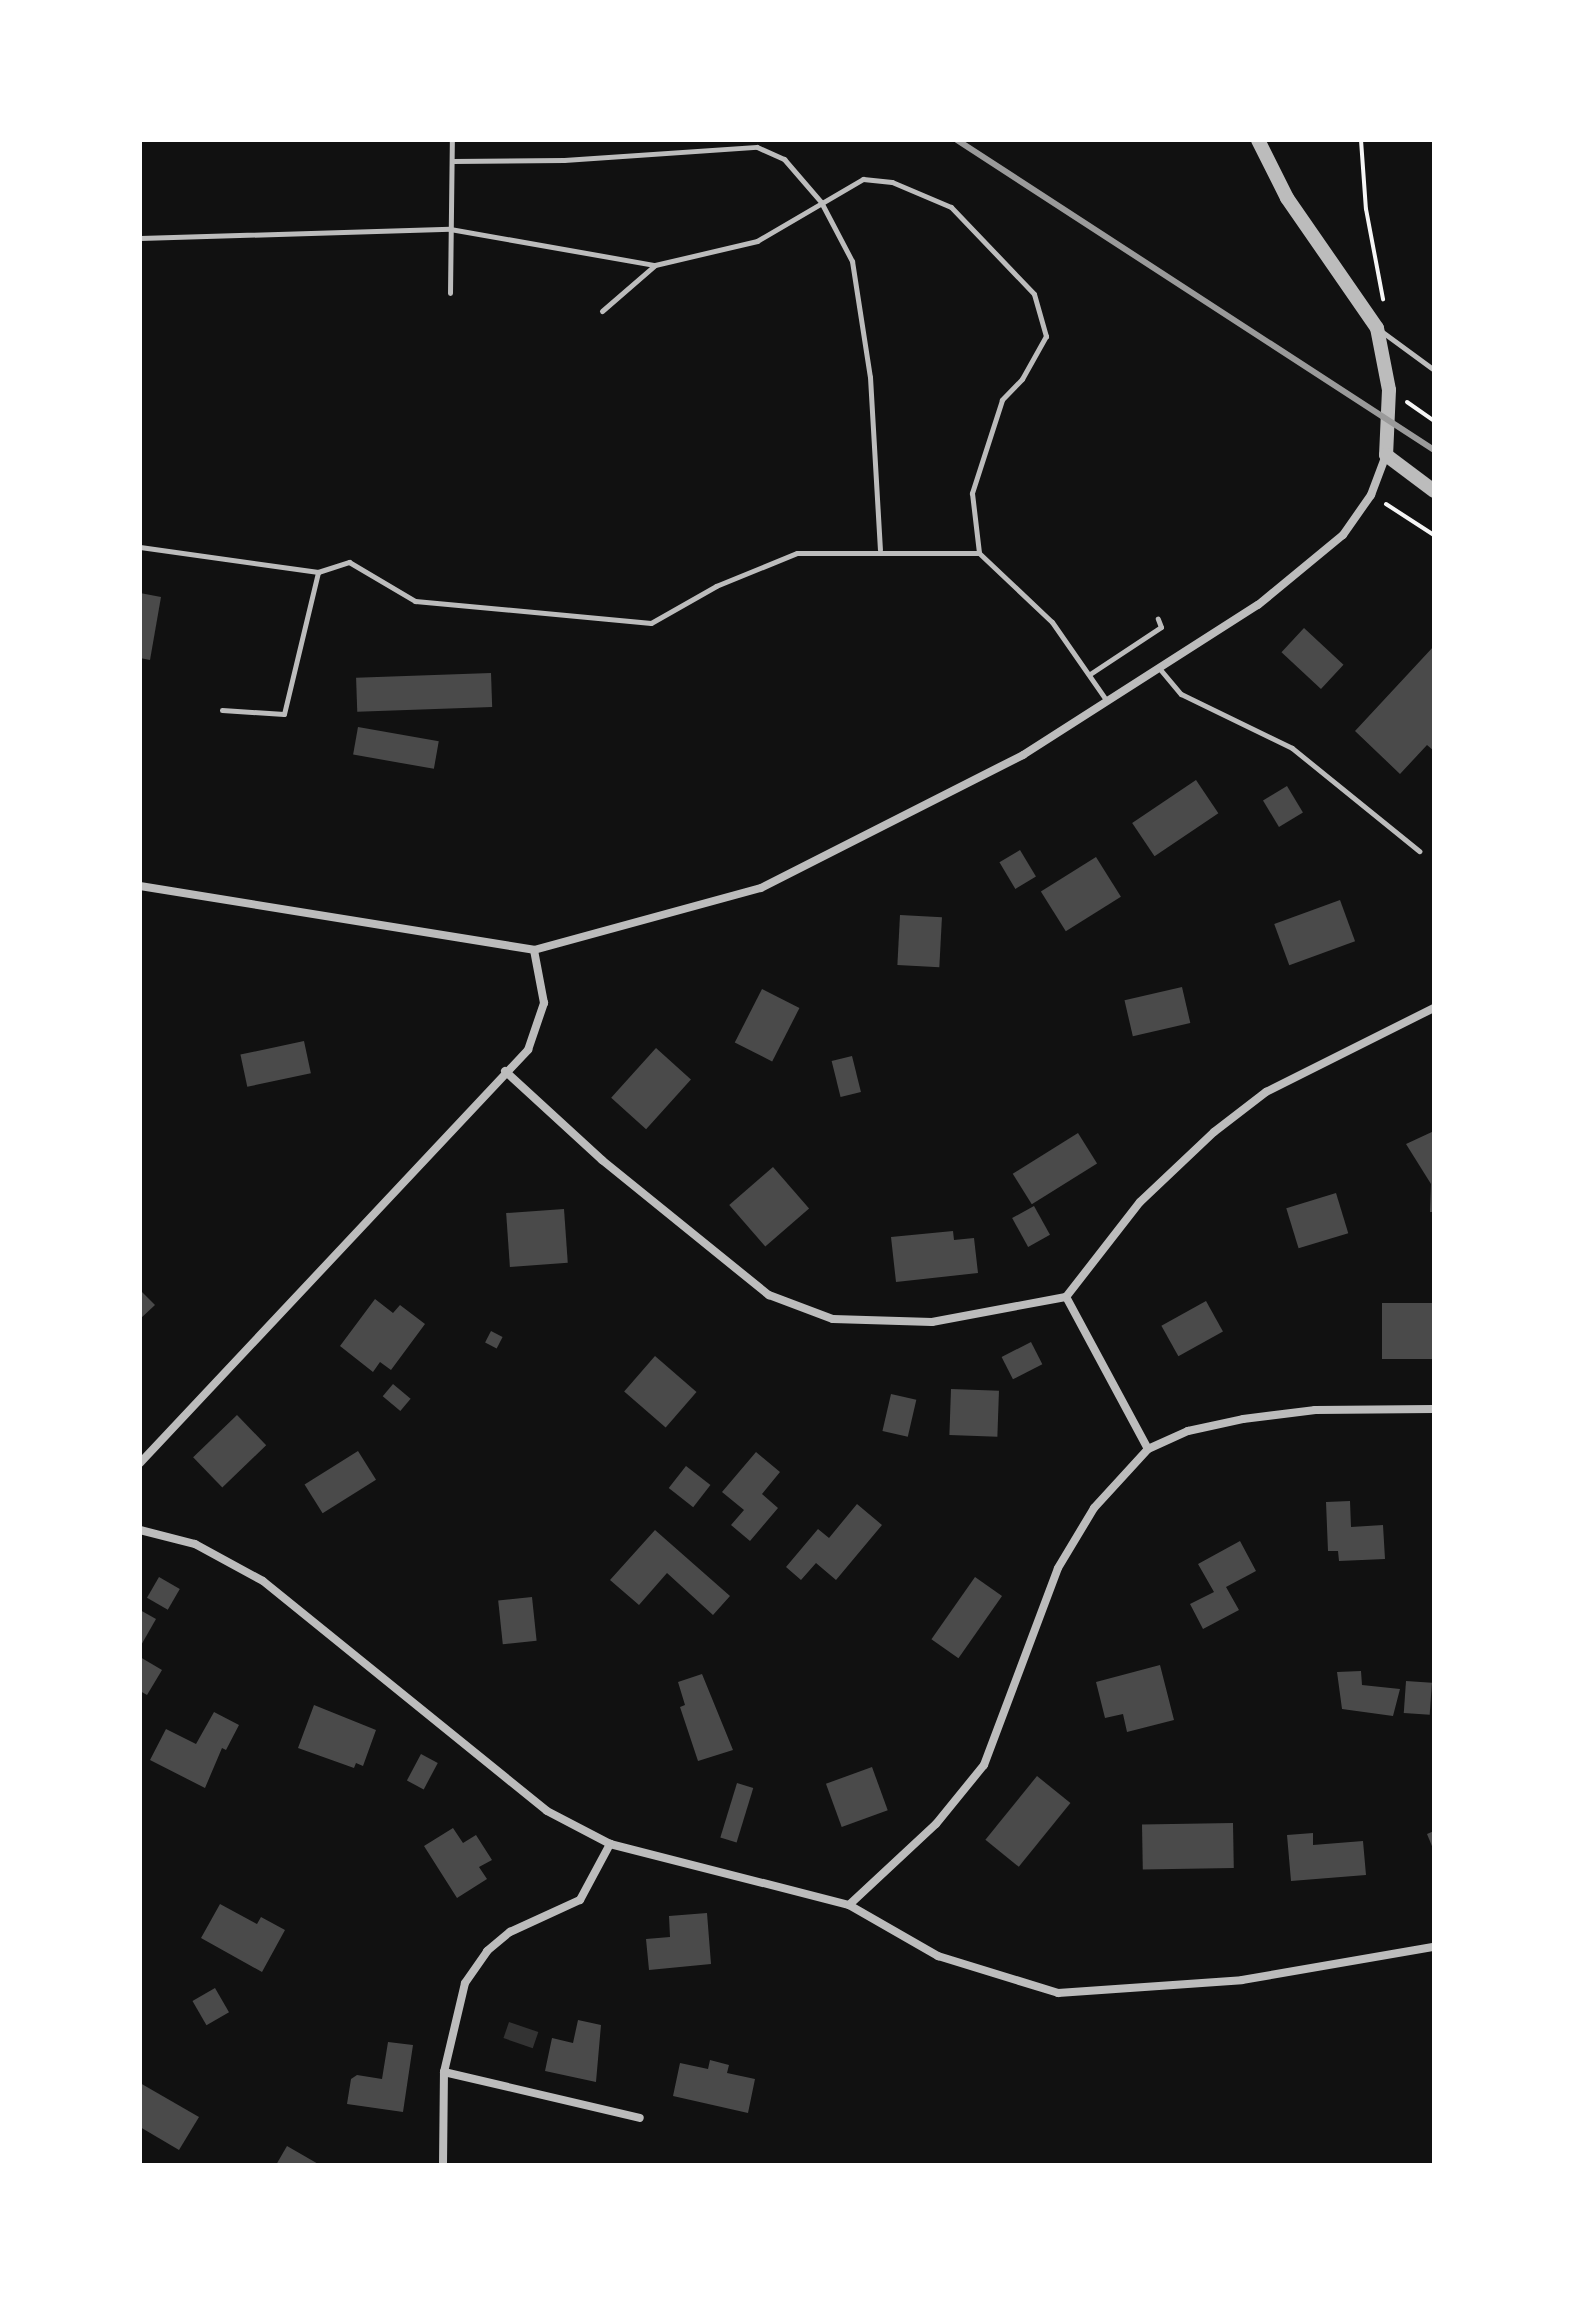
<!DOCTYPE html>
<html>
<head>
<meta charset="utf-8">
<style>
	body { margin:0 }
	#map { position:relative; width:1574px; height:2305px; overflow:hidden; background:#111; font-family:"Asap Condensed",sans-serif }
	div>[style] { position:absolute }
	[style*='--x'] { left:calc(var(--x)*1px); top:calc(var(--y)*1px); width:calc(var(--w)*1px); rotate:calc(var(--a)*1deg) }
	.water>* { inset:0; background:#333; transform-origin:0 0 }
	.building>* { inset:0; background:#4a4a4a; transform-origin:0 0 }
	.path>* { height:4px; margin:-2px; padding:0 2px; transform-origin:2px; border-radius:2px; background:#f5f5f5 }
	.service>* { height:5px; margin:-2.5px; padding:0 2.5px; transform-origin:2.5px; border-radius:2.5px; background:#bcbcbc }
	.minor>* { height:8px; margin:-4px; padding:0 4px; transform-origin:4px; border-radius:4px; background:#bcbcbc }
	.tertiary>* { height:14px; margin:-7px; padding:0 7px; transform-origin:7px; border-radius:7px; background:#bcbcbc }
	.rail>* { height:6px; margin:-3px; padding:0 3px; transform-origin:3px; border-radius:3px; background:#9a9a9a }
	span { translate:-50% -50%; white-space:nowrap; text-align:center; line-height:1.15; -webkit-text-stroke:8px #fff; paint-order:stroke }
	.frame { position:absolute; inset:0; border:142px solid #fff; pointer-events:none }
</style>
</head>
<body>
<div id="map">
	<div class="water">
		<i style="left:509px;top:2022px;width:31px;height:17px;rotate:19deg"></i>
	</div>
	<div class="building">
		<i style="clip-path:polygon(140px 593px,161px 597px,150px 660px,140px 658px)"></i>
		<i style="left:1304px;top:628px;width:54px;height:33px;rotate:43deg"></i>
		<i style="clip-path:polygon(1434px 646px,1434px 751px,1427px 745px,1400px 774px,1355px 731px)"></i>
		<i style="left:491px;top:673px;width:34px;height:135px;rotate:88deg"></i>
		<i style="left:358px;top:727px;width:82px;height:28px;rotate:10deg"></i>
		<i style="left:1196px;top:780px;width:40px;height:77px;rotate:56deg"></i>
		<i style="left:1287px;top:786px;width:31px;height:28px;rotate:59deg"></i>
		<i style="left:1020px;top:850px;width:31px;height:24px;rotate:59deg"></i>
		<i style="left:1096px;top:857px;width:47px;height:65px;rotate:58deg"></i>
		<i style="left:1340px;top:900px;width:44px;height:70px;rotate:70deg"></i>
		<i style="left:900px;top:915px;width:42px;height:50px;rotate:3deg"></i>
		<i style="left:1182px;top:987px;width:37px;height:59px;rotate:77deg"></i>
		<i style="left:762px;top:989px;width:42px;height:60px;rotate:27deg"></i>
		<i style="left:304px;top:1041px;width:33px;height:65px;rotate:78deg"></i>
		<i style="left:656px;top:1048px;width:47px;height:67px;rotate:42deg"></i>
		<i style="left:852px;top:1056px;width:37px;height:21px;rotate:76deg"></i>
		<i style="clip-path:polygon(1434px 1131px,1434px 1212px,1430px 1212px,1431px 1184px,1406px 1144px)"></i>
		<i style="left:1078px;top:1133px;width:36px;height:77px;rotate:58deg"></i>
		<i style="left:773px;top:1167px;width:55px;height:58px;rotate:49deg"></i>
		<i style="left:1336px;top:1193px;width:42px;height:52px;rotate:73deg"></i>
		<i style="left:1034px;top:1206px;width:33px;height:25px;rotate:61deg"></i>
		<i style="left:564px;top:1209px;width:54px;height:58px;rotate:86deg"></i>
		<i style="clip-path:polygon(953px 1231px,954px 1240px,974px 1238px,978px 1273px,896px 1282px,891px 1237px)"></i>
		<i style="clip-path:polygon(140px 1290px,155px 1305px,140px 1319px)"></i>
		<i style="clip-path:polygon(375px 1299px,393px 1313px,400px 1305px,425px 1324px,391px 1370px,380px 1362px,373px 1372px,340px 1346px)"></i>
		<i style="left:1206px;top:1301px;width:35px;height:51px;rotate:61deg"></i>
		<i style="left:1382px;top:1303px;width:52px;height:56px"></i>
		<i style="left:491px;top:1331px;width:13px;height:13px;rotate:27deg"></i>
		<i style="left:1031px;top:1342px;width:25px;height:33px;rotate:63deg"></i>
		<i style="left:655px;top:1356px;width:55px;height:47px;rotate:41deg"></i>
		<i style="left:393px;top:1384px;width:23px;height:16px;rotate:40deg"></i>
		<i style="left:951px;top:1389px;width:48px;height:46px;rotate:2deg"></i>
		<i style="left:891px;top:1394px;width:26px;height:38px;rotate:13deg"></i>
		<i style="left:237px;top:1415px;width:42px;height:61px;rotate:46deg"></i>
		<i style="left:358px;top:1451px;width:34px;height:63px;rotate:58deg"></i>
		<i style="clip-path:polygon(756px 1452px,780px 1472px,762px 1494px,778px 1508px,750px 1541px,731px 1525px,744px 1510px,722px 1492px)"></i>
		<i style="left:686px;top:1466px;width:31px;height:28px;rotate:38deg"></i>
		<i style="clip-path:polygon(1350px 1501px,1351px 1527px,1383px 1525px,1385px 1559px,1339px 1561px,1338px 1551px,1328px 1551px,1326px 1502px)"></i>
		<i style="clip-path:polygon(857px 1504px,882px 1525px,836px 1580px,816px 1563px,801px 1580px,786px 1567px,818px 1529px,829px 1538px)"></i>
		<i style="clip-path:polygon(655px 1530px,730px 1596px,713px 1615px,667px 1573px,639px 1605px,610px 1580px)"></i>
		<i style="clip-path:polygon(1240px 1541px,1256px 1571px,1226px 1587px,1239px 1610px,1203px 1629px,1190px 1604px,1214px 1592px,1198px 1564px)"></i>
		<i style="left:159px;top:1577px;width:24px;height:24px;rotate:30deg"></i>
		<i style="left:975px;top:1577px;width:33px;height:76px;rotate:35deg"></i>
		<i style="left:532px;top:1597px;width:44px;height:34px;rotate:84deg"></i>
		<i style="clip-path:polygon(140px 1610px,156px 1619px,140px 1647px)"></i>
		<i style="clip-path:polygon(140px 1657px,162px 1670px,147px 1695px,140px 1691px)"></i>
		<i style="clip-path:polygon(1160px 1665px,1174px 1720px,1127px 1732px,1123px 1714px,1105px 1718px,1096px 1682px)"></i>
		<i style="clip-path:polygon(1361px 1671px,1362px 1685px,1400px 1689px,1393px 1716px,1342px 1709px,1337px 1672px)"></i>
		<i style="clip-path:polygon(702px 1674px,733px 1750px,698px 1761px,680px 1707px,685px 1705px,678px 1682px)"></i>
		<i style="left:1406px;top:1681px;width:26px;height:32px;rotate:4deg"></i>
		<i style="clip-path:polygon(314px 1705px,376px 1730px,363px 1766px,356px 1763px,354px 1768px,298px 1748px)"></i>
		<i style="clip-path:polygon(214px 1712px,239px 1725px,226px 1750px,222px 1748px,205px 1788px,150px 1760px,166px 1729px,196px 1744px)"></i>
		<i style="left:421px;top:1754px;width:19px;height:30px;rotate:28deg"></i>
		<i style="left:872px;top:1767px;width:46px;height:49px;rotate:70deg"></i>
		<i style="left:1037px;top:1776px;width:43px;height:82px;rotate:39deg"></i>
		<i style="left:737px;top:1783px;width:17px;height:57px;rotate:17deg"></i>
		<i style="left:1233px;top:1823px;width:45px;height:91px;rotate:89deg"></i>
		<i style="clip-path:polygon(453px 1828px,463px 1843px,476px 1835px,492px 1860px,479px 1867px,487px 1879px,457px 1898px,424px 1846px)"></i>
		<i style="clip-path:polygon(1434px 1831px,1434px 1851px,1427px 1834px)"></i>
		<i style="clip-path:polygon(1313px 1833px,1313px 1845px,1363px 1841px,1366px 1875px,1291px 1881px,1287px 1835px)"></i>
		<i style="clip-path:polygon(220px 1904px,257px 1924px,261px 1917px,285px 1930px,262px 1972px,201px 1938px)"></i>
		<i style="clip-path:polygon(707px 1913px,711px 1964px,649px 1970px,646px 1939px,670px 1937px,669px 1916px)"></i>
		<i style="left:215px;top:1988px;width:28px;height:26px;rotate:60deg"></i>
		<i style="clip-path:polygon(578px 2020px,601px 2025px,596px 2082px,545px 2071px,552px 2038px,573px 2043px)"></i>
		<i style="clip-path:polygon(388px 2042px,413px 2045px,403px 2112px,347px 2104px,351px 2079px,357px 2075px,382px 2079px)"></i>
		<i style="clip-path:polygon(710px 2060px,729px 2065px,727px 2073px,755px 2079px,748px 2113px,673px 2096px,680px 2063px,708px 2069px)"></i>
		<i style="clip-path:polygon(140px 2083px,199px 2117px,179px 2150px,140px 2127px)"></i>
		<i style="clip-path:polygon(287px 2146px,320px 2165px,276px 2165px)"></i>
	</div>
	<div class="path">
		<i style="--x:1361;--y:140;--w:69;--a:85.9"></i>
		<i style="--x:1366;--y:209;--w:92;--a:79.3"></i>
		<i style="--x:1407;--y:402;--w:33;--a:35"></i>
		<i style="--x:1386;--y:504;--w:57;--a:32.9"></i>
	</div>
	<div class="service">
		<i style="--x:452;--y:161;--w:112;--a:-0.5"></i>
		<i style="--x:564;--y:160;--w:193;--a:-3.9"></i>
		<i style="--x:757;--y:147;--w:30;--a:24"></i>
		<i style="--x:784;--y:159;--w:57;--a:49.3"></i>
		<i style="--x:821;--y:202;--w:67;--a:62.3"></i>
		<i style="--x:852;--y:261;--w:117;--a:81.2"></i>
		<i style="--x:870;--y:377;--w:173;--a:86.7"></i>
		<i style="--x:140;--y:238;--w:310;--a:-1.7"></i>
		<i style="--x:450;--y:229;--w:208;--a:10"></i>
		<i style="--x:655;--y:265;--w:105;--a:-13.2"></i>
		<i style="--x:757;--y:241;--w:123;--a:-30.3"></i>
		<i style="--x:863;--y:179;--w:29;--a:6"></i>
		<i style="--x:892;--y:182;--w:64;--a:23"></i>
		<i style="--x:951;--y:207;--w:120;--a:46.3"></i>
		<i style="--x:1034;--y:294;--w:44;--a:74.1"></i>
		<i style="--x:1046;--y:336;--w:49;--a:119.2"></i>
		<i style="--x:1022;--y:379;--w:29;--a:134"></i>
		<i style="--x:1002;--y:400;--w:98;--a:107.9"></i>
		<i style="--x:972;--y:493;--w:60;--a:83.3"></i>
		<i style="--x:450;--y:293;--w:153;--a:-89.3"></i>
		<i style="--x:602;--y:311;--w:69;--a:-40.9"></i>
		<i style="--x:1381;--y:331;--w:66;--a:36.3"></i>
		<i style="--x:140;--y:547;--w:180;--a:8"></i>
		<i style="--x:318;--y:572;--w:33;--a:-18"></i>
		<i style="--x:349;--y:562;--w:77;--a:30.6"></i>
		<i style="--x:415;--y:601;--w:237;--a:5.3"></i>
		<i style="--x:651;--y:623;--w:75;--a:-29.6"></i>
		<i style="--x:716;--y:586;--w:87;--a:-22.2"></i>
		<i style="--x:797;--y:553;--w:182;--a:0"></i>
		<i style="--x:979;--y:553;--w:100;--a:43.4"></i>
		<i style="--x:1052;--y:622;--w:96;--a:55.2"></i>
		<i style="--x:1159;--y:668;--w:34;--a:50"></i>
		<i style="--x:1181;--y:694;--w:123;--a:25.9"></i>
		<i style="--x:1292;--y:748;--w:164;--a:39"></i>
		<i style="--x:1090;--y:674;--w:85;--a:-33.5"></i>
		<i style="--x:1161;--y:627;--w:9;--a:-111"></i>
		<i style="--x:222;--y:710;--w:62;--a:3.7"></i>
		<i style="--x:284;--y:714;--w:146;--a:-76.5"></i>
	</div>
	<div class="minor">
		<i style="--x:140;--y:886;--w:399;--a:9.2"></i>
		<i style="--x:534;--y:950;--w:235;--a:-15.3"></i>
		<i style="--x:761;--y:888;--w:294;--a:-26.9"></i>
		<i style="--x:1023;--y:755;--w:279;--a:-32.6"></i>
		<i style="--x:1258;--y:605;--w:110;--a:-39.5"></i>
		<i style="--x:1343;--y:535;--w:49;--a:-55"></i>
		<i style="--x:1371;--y:495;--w:43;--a:-69.4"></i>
		<i style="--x:505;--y:1071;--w:132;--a:42.5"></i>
		<i style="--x:602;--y:1160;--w:215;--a:39"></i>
		<i style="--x:769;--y:1295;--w:68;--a:20.6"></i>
		<i style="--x:833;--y:1319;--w:99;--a:1.7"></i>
		<i style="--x:932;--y:1322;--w:136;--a:-10.6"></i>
		<i style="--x:1066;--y:1297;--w:120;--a:-52.1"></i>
		<i style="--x:1140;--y:1202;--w:102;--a:-43.4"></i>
		<i style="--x:1214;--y:1132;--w:66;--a:-37.6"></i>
		<i style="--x:1266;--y:1092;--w:188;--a:-26.6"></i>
		<i style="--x:1148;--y:1449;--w:44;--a:-24.2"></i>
		<i style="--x:1188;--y:1431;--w:56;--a:-12.3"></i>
		<i style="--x:1243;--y:1419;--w:73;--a:-7.1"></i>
		<i style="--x:1315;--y:1410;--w:119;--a:-0.5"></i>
		<i style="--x:140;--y:1463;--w:567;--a:-46.79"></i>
		<i style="--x:528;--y:1050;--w:50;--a:-71.2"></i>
		<i style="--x:544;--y:1003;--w:54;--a:-100.7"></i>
		<i style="--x:140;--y:1530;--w:57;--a:14.3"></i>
		<i style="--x:195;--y:1544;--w:77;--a:28.6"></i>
		<i style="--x:263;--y:1581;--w:365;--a:39"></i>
		<i style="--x:547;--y:1811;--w:71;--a:27.6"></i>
		<i style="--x:610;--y:1844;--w:247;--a:14.3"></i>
		<i style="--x:849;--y:1905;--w:119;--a:-43"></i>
		<i style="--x:936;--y:1824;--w:76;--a:-50.9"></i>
		<i style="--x:984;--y:1765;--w:210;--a:-69.4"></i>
		<i style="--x:1058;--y:1568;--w:70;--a:-59"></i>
		<i style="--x:1094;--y:1508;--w:80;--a:-47.5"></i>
		<i style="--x:1148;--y:1449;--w:173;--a:-118.3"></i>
		<i style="--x:849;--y:1905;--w:103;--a:29.8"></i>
		<i style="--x:938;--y:1956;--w:126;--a:17.1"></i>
		<i style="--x:1058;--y:1993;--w:184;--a:-4"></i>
		<i style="--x:1242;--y:1980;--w:195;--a:-9.8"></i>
		<i style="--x:444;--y:2072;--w:201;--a:13.2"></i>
		<i style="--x:443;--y:2165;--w:93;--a:-89.4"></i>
		<i style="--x:444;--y:2072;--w:91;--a:-76.7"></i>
		<i style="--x:465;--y:1983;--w:39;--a:-55"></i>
		<i style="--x:487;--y:1951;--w:30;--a:-40"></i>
		<i style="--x:510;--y:1932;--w:77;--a:-24.6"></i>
		<i style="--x:580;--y:1900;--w:64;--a:-61.8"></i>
	</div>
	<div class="tertiary">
		<i style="--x:1258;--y:140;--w:65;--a:63.4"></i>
		<i style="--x:1287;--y:198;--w:158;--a:55.3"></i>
		<i style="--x:1377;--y:328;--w:63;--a:79"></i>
		<i style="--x:1389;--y:390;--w:65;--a:92.6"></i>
		<i style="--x:1386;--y:455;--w:60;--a:36.9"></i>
	</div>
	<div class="rail">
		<i style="--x:957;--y:140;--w:569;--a:33.02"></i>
	</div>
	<div class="frame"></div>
</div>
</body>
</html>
